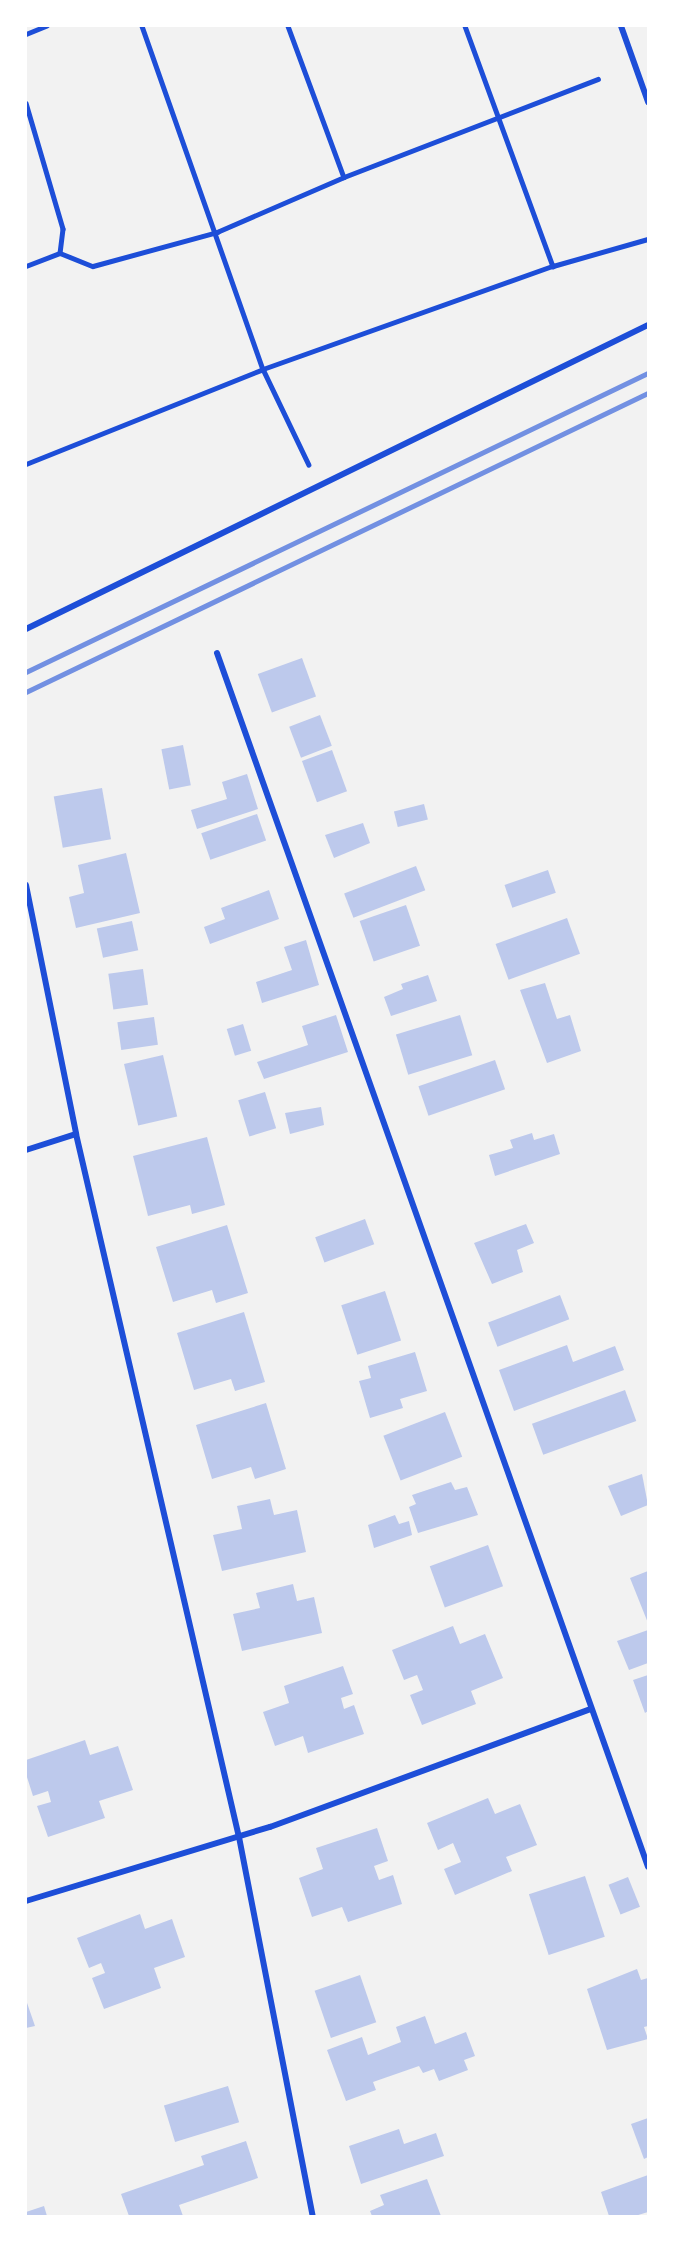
<!DOCTYPE html>
<style>
body{margin:0}
#map{position:relative;width:674px;height:2242px;overflow:hidden;background:#f2f2f2;font-family:"Work Sans",sans-serif}
div>[style]{position:absolute}
[style*='--x']{left:calc(var(--x)*1px);top:calc(var(--y)*1px);width:calc(var(--w)*1px);rotate:calc(var(--a)*1deg)}
.building>*{inset:0;background:#bdc9ec;transform-origin:0 0}
.service>*{height:4.5px;margin:-2.25px;padding:0 2.25px;transform-origin:2.25px;border-radius:2.25px;background:#1d4ed8}
.minor>*{height:6px;margin:-3px;padding:0 3px;transform-origin:3px;border-radius:3px;background:#1d4ed8}
.rail>*{height:4.5px;margin:-2.25px;padding:0 2.25px;transform-origin:2.25px;border-radius:2.25px;background:#7290e2}
span{translate:-50% -50%;white-space:nowrap;text-align:center;line-height:1.15;-webkit-text-stroke:5px #fff;paint-order:stroke}
.frame{position:absolute;inset:0;border:27px solid #fff;pointer-events:none}
</style>
<div id="map">
<div class="building">
<i style="left:302px;top:658px;width:41px;height:47px;rotate:70deg"></i>
<i style="left:320px;top:715px;width:33px;height:33px;rotate:69deg"></i>
<i style="left:183px;top:745px;width:41px;height:22px;rotate:79deg"></i>
<i style="left:332px;top:750px;width:44px;height:32px;rotate:70deg"></i>
<i style="clip-path:polygon(247px 774px,258px 809px,197px 829px,191px 810px,227px 799px,222px 782px)"></i>
<i style="left:102px;top:788px;width:52px;height:49px;rotate:80deg"></i>
<i style="left:424px;top:804px;width:16px;height:31px;rotate:76deg"></i>
<i style="left:257px;top:814px;width:28px;height:59px;rotate:71deg"></i>
<i style="clip-path:polygon(363px 823px,370px 843px,334px 858px,325px 835px)"></i>
<i style="clip-path:polygon(126px 853px,140px 913px,76px 928px,69px 897px,84px 893px,78px 865px)"></i>
<i style="left:416px;top:866px;width:26px;height:77px;rotate:69deg"></i>
<i style="left:548px;top:870px;width:24px;height:46px;rotate:71deg"></i>
<i style="clip-path:polygon(269px 890px,279px 919px,210px 944px,204px 927px,225px 919px,221px 908px)"></i>
<i style="left:406px;top:905px;width:43px;height:49px;rotate:71deg"></i>
<i style="left:567px;top:918px;width:38px;height:76px;rotate:70deg"></i>
<i style="left:132px;top:921px;width:30px;height:36px;rotate:78deg"></i>
<i style="clip-path:polygon(306px 940px,319px 985px,262px 1003px,256px 982px,292px 970px,284px 947px)"></i>
<i style="left:143px;top:969px;width:36px;height:35px;rotate:82deg"></i>
<i style="clip-path:polygon(428px 975px,437px 1001px,391px 1016px,384px 997px,403px 989px,401px 984px)"></i>
<i style="clip-path:polygon(545px 983px,557px 1019px,570px 1015px,581px 1051px,547px 1063px,520px 990px)"></i>
<i style="clip-path:polygon(336px 1015px,348px 1052px,264px 1079px,257px 1062px,308px 1045px,302px 1026px)"></i>
<i style="left:460px;top:1015px;width:42px;height:67px;rotate:73deg"></i>
<i style="left:154px;top:1017px;width:28px;height:37px;rotate:82deg"></i>
<i style="left:243px;top:1024px;width:28px;height:17px;rotate:73deg"></i>
<i style="left:163px;top:1055px;width:63px;height:40px;rotate:77deg"></i>
<i style="left:495px;top:1060px;width:31px;height:81px;rotate:71deg"></i>
<i style="left:265px;top:1092px;width:38px;height:28px;rotate:73deg"></i>
<i style="clip-path:polygon(321px 1107px,324px 1125px,290px 1134px,285px 1113px)"></i>
<i style="clip-path:polygon(532px 1133px,534px 1140px,554px 1134px,560px 1154px,495px 1176px,489px 1155px,513px 1148px,510px 1140px)"></i>
<i style="clip-path:polygon(207px 1137px,225px 1205px,192px 1214px,190px 1205px,148px 1216px,133px 1156px)"></i>
<i style="left:365px;top:1219px;width:27px;height:53px;rotate:70deg"></i>
<i style="clip-path:polygon(526px 1224px,534px 1243px,517px 1250px,523px 1272px,492px 1284px,474px 1243px)"></i>
<i style="clip-path:polygon(227px 1225px,248px 1293px,216px 1303px,212px 1290px,173px 1302px,156px 1247px)"></i>
<i style="left:385px;top:1291px;width:52px;height:46px;rotate:72deg"></i>
<i style="left:560px;top:1295px;width:26px;height:77px;rotate:69deg"></i>
<i style="clip-path:polygon(244px 1312px,265px 1382px,235px 1391px,231px 1379px,194px 1390px,177px 1333px)"></i>
<i style="clip-path:polygon(567px 1345px,573px 1362px,615px 1346px,624px 1370px,514px 1411px,499px 1370px)"></i>
<i style="clip-path:polygon(415px 1352px,427px 1391px,400px 1399px,403px 1408px,370px 1418px,359px 1381px,371px 1378px,368px 1366px)"></i>
<i style="left:625px;top:1390px;width:33px;height:99px;rotate:70deg"></i>
<i style="clip-path:polygon(266px 1403px,286px 1469px,255px 1479px,251px 1467px,212px 1479px,196px 1425px)"></i>
<i style="left:445px;top:1412px;width:48px;height:66px;rotate:69deg"></i>
<i style="clip-path:polygon(642px 1474px,648px 1505px,621px 1516px,608px 1486px)"></i>
<i style="clip-path:polygon(451px 1482px,455px 1490px,467px 1487px,478px 1515px,418px 1533px,409px 1507px,416px 1504px,412px 1495px)"></i>
<i style="clip-path:polygon(270px 1499px,274px 1515px,297px 1510px,306px 1552px,222px 1571px,213px 1535px,242px 1529px,237px 1506px)"></i>
<i style="clip-path:polygon(395px 1515px,399px 1524px,409px 1521px,412px 1535px,374px 1548px,368px 1525px)"></i>
<i style="left:488px;top:1545px;width:44px;height:62px;rotate:70deg"></i>
<i style="clip-path:polygon(648px 1571px,648px 1623px,630px 1578px)"></i>
<i style="clip-path:polygon(293px 1584px,297px 1601px,314px 1597px,322px 1633px,242px 1651px,233px 1614px,260px 1608px,256px 1593px)"></i>
<i style="clip-path:polygon(453px 1626px,460px 1644px,485px 1634px,503px 1678px,471px 1691px,476px 1704px,422px 1725px,410px 1695px,423px 1690px,417px 1675px,404px 1680px,392px 1650px)"></i>
<i style="clip-path:polygon(648px 1630px,648px 1663px,629px 1670px,617px 1641px)"></i>
<i style="clip-path:polygon(343px 1666px,353px 1694px,341px 1698px,344px 1709px,354px 1705px,364px 1734px,308px 1753px,303px 1736px,275px 1746px,263px 1712px,289px 1703px,284px 1686px)"></i>
<i style="clip-path:polygon(648px 1675px,648px 1711px,645px 1713px,633px 1680px)"></i>
<i style="clip-path:polygon(85px 1740px,90px 1755px,118px 1746px,133px 1790px,99px 1801px,105px 1818px,48px 1837px,37px 1806px,51px 1802px,48px 1791px,33px 1796px,26px 1774px,26px 1760px)"></i>
<i style="clip-path:polygon(488px 1798px,495px 1814px,520px 1804px,537px 1845px,506px 1857px,512px 1871px,455px 1895px,444px 1869px,461px 1862px,453px 1843px,438px 1850px,427px 1823px)"></i>
<i style="clip-path:polygon(377px 1828px,388px 1861px,374px 1866px,379px 1880px,393px 1875px,402px 1904px,348px 1922px,342px 1907px,312px 1917px,299px 1878px,323px 1869px,316px 1848px)"></i>
<i style="left:585px;top:1876px;width:64px;height:59px;rotate:72deg"></i>
<i style="left:628px;top:1877px;width:32px;height:21px;rotate:68deg"></i>
<i style="clip-path:polygon(140px 1914px,145px 1929px,172px 1919px,185px 1957px,154px 1968px,161px 1988px,104px 2009px,92px 1978px,105px 1973px,101px 1963px,89px 1968px,77px 1938px)"></i>
<i style="clip-path:polygon(637px 1969px,641px 1980px,648px 1978px,648px 2026px,644px 2027px,648px 2039px,607px 2050px,587px 1989px)"></i>
<i style="left:360px;top:1975px;width:50px;height:48px;rotate:71deg"></i>
<i style="clip-path:polygon(26px 2000px,35px 2026px,26px 2028px)"></i>
<i style="clip-path:polygon(425px 2016px,435px 2044px,466px 2032px,475px 2056px,464px 2060px,468px 2070px,439px 2081px,434px 2069px,423px 2073px,419px 2066px,373px 2082px,376px 2090px,346px 2101px,327px 2050px,362px 2037px,368px 2055px,401px 2042px,396px 2027px)"></i>
<i style="left:228px;top:2086px;width:38px;height:67px;rotate:73deg"></i>
<i style="clip-path:polygon(648px 2118px,648px 2157px,644px 2159px,631px 2124px)"></i>
<i style="clip-path:polygon(399px 2129px,404px 2144px,436px 2133px,444px 2156px,361px 2184px,349px 2146px)"></i>
<i style="clip-path:polygon(246px 2141px,258px 2178px,179px 2205px,183px 2216px,129px 2216px,121px 2194px,204px 2165px,201px 2156px)"></i>
<i style="clip-path:polygon(648px 2175px,648px 2212px,635px 2216px,609px 2216px,601px 2192px)"></i>
<i style="clip-path:polygon(427px 2179px,441px 2216px,372px 2216px,370px 2211px,384px 2205px,380px 2195px)"></i>
<i style="clip-path:polygon(44px 2206px,47px 2216px,26px 2216px,26px 2212px)"></i>
</div>
<div class="service">
<i style="--x:142;--y:26;--w:364;--a:70.6"></i>
<i style="--x:263;--y:369;--w:106;--a:64.4"></i>
<i style="--x:288;--y:26;--w:161;--a:69.7"></i>
<i style="--x:465;--y:26;--w:256;--a:69.9"></i>
<i style="--x:26;--y:34;--w:22;--a:-22"></i>
<i style="--x:26;--y:103;--w:131;--a:73.6"></i>
<i style="--x:63;--y:229;--w:24;--a:97"></i>
<i style="--x:26;--y:266;--w:36;--a:-21"></i>
<i style="--x:60;--y:253;--w:35;--a:22"></i>
<i style="--x:93;--y:266;--w:129;--a:-15.3"></i>
<i style="--x:217;--y:232;--w:138;--a:-23.4"></i>
<i style="--x:344;--y:177;--w:272;--a:-21.1"></i>
<i style="--x:26;--y:464;--w:255;--a:-21.8"></i>
<i style="--x:263;--y:369;--w:308;--a:-19.6"></i>
<i style="--x:553;--y:266;--w:99;--a:-15.9"></i>
</div>
<div class="minor">
<i style="--x:621;--y:26;--w:81;--a:70.4"></i>
<i style="--x:26;--y:629;--w:692;--a:-26.05"></i>
<i style="--x:217;--y:653;--w:1288;--a:70.45"></i>
<i style="--x:26;--y:885;--w:254;--a:78.6"></i>
<i style="--x:76;--y:1134;--w:722;--a:76.95"></i>
<i style="--x:239;--y:1837;--w:386;--a:79"></i>
<i style="--x:26;--y:1150;--w:52;--a:-17.7"></i>
<i style="--x:26;--y:1901;--w:255;--a:-16.9"></i>
<i style="--x:270;--y:1827;--w:342;--a:-20.2"></i>
</div>
<div class="rail">
<i style="--x:26;--y:672;--w:690;--a:-25.67"></i>
<i style="--x:26;--y:692;--w:690;--a:-25.67"></i>
</div>
<div class="frame"></div>
</div>
